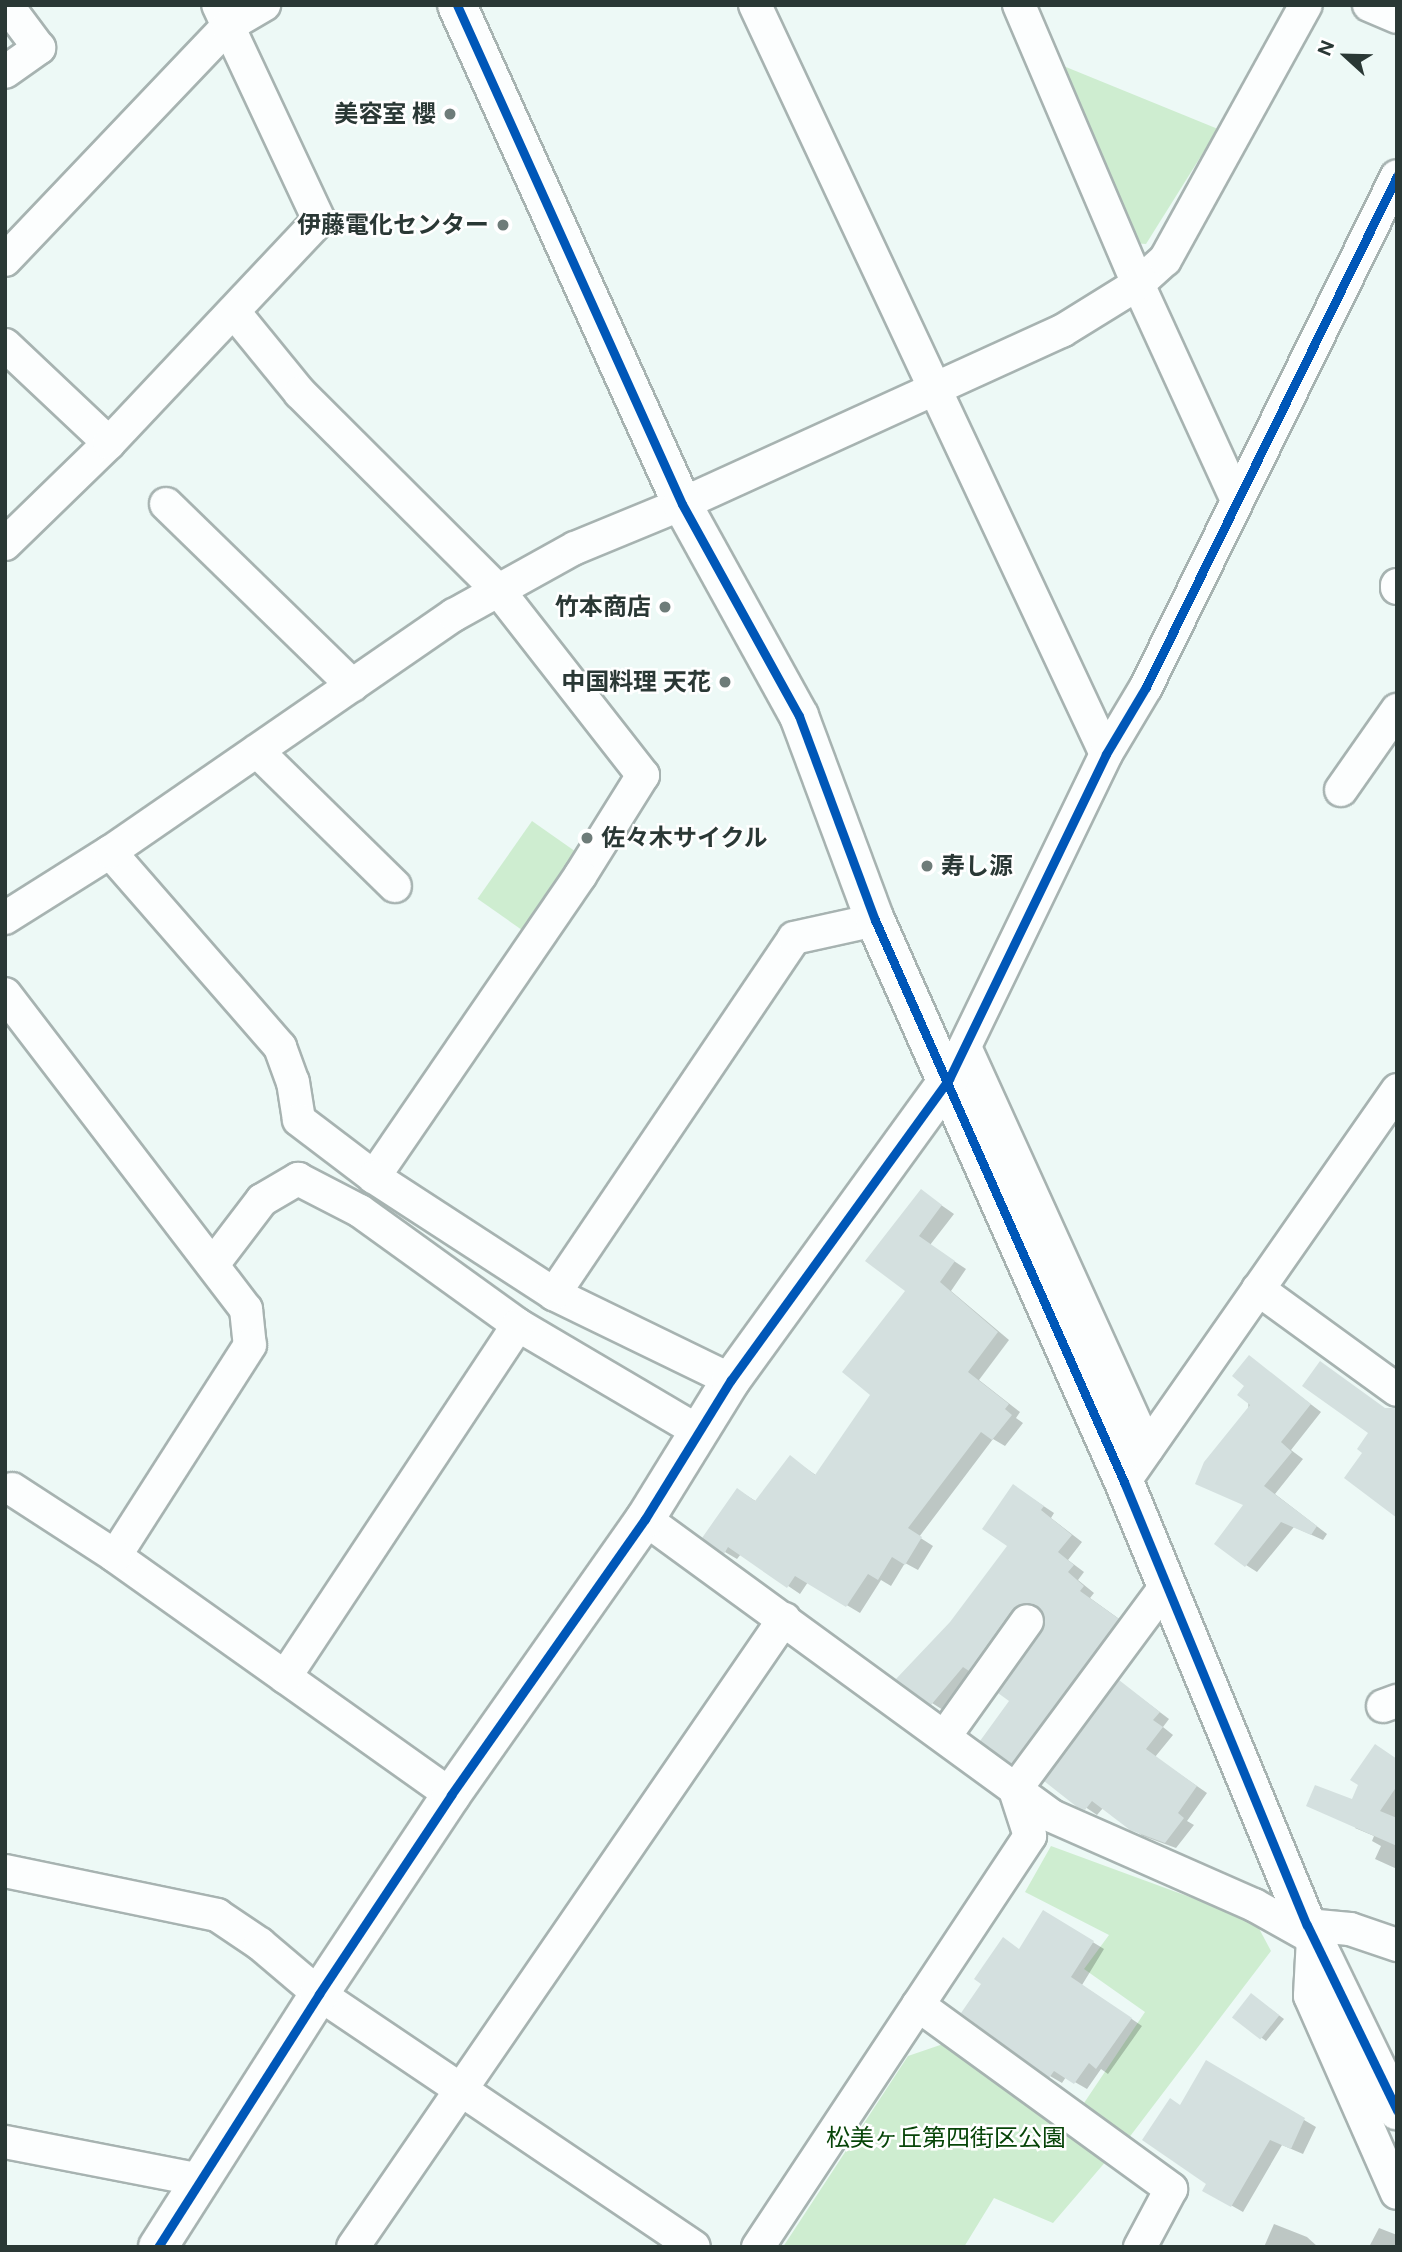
<!DOCTYPE html>
<meta charset="utf-8">
<style>
body{margin:0}
#map{position:relative;width:1402px;height:2252px;overflow:hidden;background:#edf9f6;font-family:Figtree,"Noto Sans JP",sans-serif}
div>[style]{position:absolute}
[style*='--x']{left:calc(var(--x)*1px);top:calc(var(--y)*1px);width:calc(var(--w)*1px);rotate:calc(var(--a)*1deg)}
.green>*{inset:0;background:#ceedd0;transform-origin:0 0}
.shadow>*{inset:0;background:#0003}
.building>*{inset:0;background:#d4e0df;transform-origin:0 0}
.roads{filter:drop-shadow(2px 0 #a7b3b1) drop-shadow(-2px 0 #a7b3b1) drop-shadow(0 2px #a7b3b1) drop-shadow(0 -2px #a7b3b1)}
.minor>*{height:32px;margin:-16px;padding:0 16px;transform-origin:16px;border-radius:16px;background:#fcfefe}
.tertiary>*{height:38px;margin:-19px;padding:0 19px;transform-origin:19px;border-radius:19px;background:#fcfefe}
.cycleway>*{height:9px;margin:-4.5px;padding:0 4.5px;transform-origin:4.5px;border-radius:4.5px;background:#0057b8}
.dots>*{width:19px;height:19px;translate:-50% -50%;box-sizing:border-box;border:4px solid #fff;border-radius:50%}
span{translate:-50% -50%;white-space:nowrap;text-align:center;line-height:1.15;-webkit-text-stroke:5px #fff;paint-order:stroke}
.poi-label{font-size:24px;color:#2a3835;font-weight:700}
.right{translate:-100% -50%;text-align:right}
.left{translate:0 -50%;text-align:left}
.park-label{font-size:24px;color:#074508}
.frame{position:absolute;inset:0;border:7px solid #2a3835;pointer-events:none}
.north{position:absolute;left:1311px;top:21px;width:70px;height:70px;-webkit-text-stroke:5px #fff;paint-order:stroke;rotate:292deg;font-size:19px;font-weight:700;line-height:28px;text-align:center;color:#2a3835}
.north::after{content:'';display:block;margin:auto;width:24px;height:32px;background:#2a3835;clip-path:polygon(50% 0,100% 100%,50% 72%,0 100%)}
</style>
<div id="map">
<div class="green">
<i style="clip-path:polygon(1061px 65px,1218px 129px,1146px 244px,1131px 243px)"></i>
<i style="left:532px;top:821px;width:63px;height:95px;rotate:35deg"></i>
<i style="clip-path:polygon(1051px 1846px,1255px 1921px,1271px 1951px,1128px 2139px,1082px 2106px,1145px 2012px,1084px 1969px,1109px 1935px,1025px 1892px)"></i>
<i style="clip-path:polygon(946px 2043px,1107px 2160px,1053px 2223px,994px 2198px,964px 2247px,783px 2247px,908px 2056px)"></i>
</div>
<div class="shadow">
<i style="clip-path:polygon(921px 1191px,954px 1214px,930px 1245px,966px 1269px,951px 1291px,1009px 1340px,979px 1380px,1020px 1412px,1016px 1418px,1023px 1423px,1005px 1446px,993px 1439px,919px 1537px,933px 1546px,918px 1570px,905px 1563px,891px 1586px,881px 1580px,860px 1613px,808px 1582px,800px 1594px,741px 1554px,737px 1559px,725px 1552px,738px 1490px,757px 1502px,790px 1457px,817px 1476px,873px 1394px,908px 1291px)"></i>
<i style="clip-path:polygon(1249px 1357px,1321px 1412px,1291px 1450px,1303px 1459px,1275px 1494px,1327px 1534px,1323px 1540px,1294px 1527px,1257px 1572px,1246px 1565px)"></i>
<i style="clip-path:polygon(1024px 1493px,1054px 1513px,1051px 1518px,1082px 1542px,1068px 1560px,1084px 1572px,1078px 1580px,1094px 1593px,1090px 1598px,1129px 1626px,1024px 1769px,1013px 1762px,1011px 1700px,1044px 1632px,1045px 1612px,1030px 1610px,943px 1710px,932px 1703px,952px 1623px,1009px 1545px)"></i>
<i style="clip-path:polygon(1120px 1682px,1169px 1719px,1163px 1727px,1173px 1735px,1155px 1757px,1207px 1793px,1187px 1821px,1194px 1825px,1176px 1848px,1143px 1836px,1103px 1808px,1097px 1815px,1047px 1781px)"></i>
<i style="clip-path:polygon(1397px 1760px,1397px 1869px,1375px 1859px,1381px 1846px,1372px 1841px,1374px 1836px,1355px 1828px)"></i>
<i style="clip-path:polygon(1044px 1912px,1104px 1949px,1082px 1985px,1142px 2026px,1108px 2074px,1101px 2069px,1087px 2089px,1066px 2077px,1062px 2083px,1050px 2076px,963px 2013px,1020px 1950px)"></i>
<i style="clip-path:polygon(1256px 1998px,1284px 2019px,1266px 2041px,1234px 2017px)"></i>
<i style="clip-path:polygon(1207px 2063px,1316px 2127px,1303px 2154px,1282px 2145px,1243px 2212px,1204px 2190px,1208px 2183px,1181px 2107px)"></i>
<i style="clip-path:polygon(1274px 2224px,1307px 2237px,1318px 2247px,1264px 2247px)"></i>
<i style="clip-path:polygon(1379px 2228px,1397px 2235px,1397px 2247px,1369px 2247px)"></i>
</div>
<div class="building">
<i style="clip-path:polygon(921px 1189px,942px 1205px,919px 1236px,955px 1261px,940px 1282px,998px 1332px,968px 1372px,1009px 1404px,1005px 1409px,1012px 1415px,992px 1440px,981px 1432px,908px 1528px,922px 1537px,905px 1565px,892px 1557px,878px 1580px,868px 1574px,846px 1607px,795px 1576px,787px 1588px,728px 1547px,724px 1554px,702px 1538px,737px 1488px,755px 1501px,790px 1455px,815px 1475px,870px 1395px,842px 1372px,905px 1291px,865px 1261px)"></i>
<i style="clip-path:polygon(1249px 1355px,1311px 1404px,1281px 1442px,1292px 1452px,1264px 1486px,1317px 1526px,1311px 1535px,1281px 1522px,1245px 1567px,1214px 1544px,1243px 1505px,1195px 1484px,1204px 1462px,1250px 1405px,1237px 1395px,1244px 1386px,1232px 1376px)"></i>
<i style="clip-path:polygon(1320px 1361px,1385px 1408px,1397px 1408px,1397px 1518px,1344px 1478px,1362px 1453px,1357px 1449px,1368px 1433px,1302px 1386px)"></i>
<i style="clip-path:polygon(1013px 1484px,1044px 1506px,1041px 1510px,1072px 1535px,1058px 1552px,1074px 1565px,1068px 1572px,1084px 1586px,1080px 1591px,1119px 1619px,1012px 1764px,980px 1741px,1009px 1701px,998px 1693px,1042px 1631px,1045px 1622px,1038px 1606px,1028px 1603px,1012px 1610px,969px 1671px,963px 1667px,931px 1705px,896px 1679px,950px 1622px,1007px 1546px,982px 1529px)"></i>
<i style="clip-path:polygon(1119px 1680px,1160px 1712px,1153px 1720px,1163px 1727px,1146px 1749px,1197px 1786px,1178px 1813px,1184px 1818px,1165px 1843px,1130px 1830px,1092px 1801px,1085px 1810px,1077px 1807px,1044px 1781px)"></i>
<i style="clip-path:polygon(1375px 1744px,1397px 1759px,1397px 1786px,1380px 1811px,1397px 1818px,1397px 1846px,1306px 1806px,1315px 1785px,1352px 1799px,1358px 1785px,1350px 1780px)"></i>
<i style="clip-path:polygon(1043px 1910px,1094px 1941px,1071px 1977px,1132px 2018px,1096px 2069px,1089px 2063px,1074px 2084px,1054px 2071px,1049px 2078px,961px 2013px,981px 1984px,974px 1979px,1003px 1937px,1019px 1949px)"></i>
<i style="left:1251px;top:1993px;width:36px;height:31px;rotate:38deg"></i>
<i style="clip-path:polygon(1206px 2060px,1305px 2118px,1291px 2149px,1270px 2140px,1231px 2207px,1202px 2191px,1206px 2184px,1142px 2140px,1170px 2098px,1180px 2105px)"></i>
</div>
<div class="roads">
<div class="minor">
<i style="--x:755;--y:5;--w:827;--a:64.89"></i>
<i style="--x:1019;--y:5;--w:303;--a:66.9"></i>
<i style="--x:1138;--y:284;--w:238;--a:65.4"></i>
<i style="--x:1369;--y:5;--w:30;--a:23"></i>
<i style="--x:5;--y:72;--w:42;--a:-35.2"></i>
<i style="--x:39;--y:48;--w:54;--a:-126.7"></i>
<i style="--x:5;--y:260;--w:323;--a:-46.4"></i>
<i style="--x:228;--y:26;--w:23;--a:-115"></i>
<i style="--x:234;--y:312;--w:104;--a:50.8"></i>
<i style="--x:300;--y:393;--w:281;--a:44.9"></i>
<i style="--x:499;--y:591;--w:234;--a:52"></i>
<i style="--x:643;--y:775;--w:119;--a:122"></i>
<i style="--x:580;--y:876;--w:365;--a:124.4"></i>
<i style="--x:5;--y:345;--w:143;--a:43.3"></i>
<i style="--x:166;--y:504;--w:260;--a:44.2"></i>
<i style="--x:5;--y:544;--w:145;--a:-44.2"></i>
<i style="--x:109;--y:443;--w:306;--a:-46.7"></i>
<i style="--x:319;--y:220;--w:214;--a:-115.1"></i>
<i style="--x:228;--y:26;--w:42;--a:-30.3"></i>
<i style="--x:1397;--y:585;--w:3;--a:90"></i>
<i style="--x:257;--y:751;--w:193;--a:44.4"></i>
<i style="--x:1341;--y:790;--w:98;--a:-55"></i>
<i style="--x:110;--y:852;--w:259;--a:48.9"></i>
<i style="--x:280;--y:1047;--w:37;--a:70"></i>
<i style="--x:293;--y:1082;--w:38;--a:81"></i>
<i style="--x:299;--y:1120;--w:94;--a:37.2"></i>
<i style="--x:374;--y:1177;--w:215;--a:33"></i>
<i style="--x:554;--y:1294;--w:197;--a:25.9"></i>
<i style="--x:5;--y:918;--w:124;--a:-32.2"></i>
<i style="--x:110;--y:852;--w:418;--a:-34.6"></i>
<i style="--x:454;--y:615;--w:138;--a:-29"></i>
<i style="--x:575;--y:548;--w:116;--a:-22.4"></i>
<i style="--x:682;--y:504;--w:418;--a:-24.5"></i>
<i style="--x:1062;--y:331;--w:89;--a:-31.7"></i>
<i style="--x:1138;--y:284;--w:36;--a:-42"></i>
<i style="--x:1165;--y:260;--w:291;--a:-61.1"></i>
<i style="--x:5;--y:994;--w:397;--a:52.6"></i>
<i style="--x:246;--y:1309;--w:36;--a:84"></i>
<i style="--x:250;--y:1345;--w:250;--a:122.6"></i>
<i style="--x:115;--y:1556;--w:412;--a:35.4"></i>
<i style="--x:965;--y:1047;--w:441;--a:65.6"></i>
<i style="--x:949;--y:1079;--w:361;--a:-64.2"></i>
<i style="--x:1106;--y:754;--w:78;--a:-59.2"></i>
<i style="--x:1146;--y:687;--w:569;--a:-63.84"></i>
<i style="--x:214;--y:1263;--w:79;--a:-52.7"></i>
<i style="--x:262;--y:1200;--w:42;--a:-30.3"></i>
<i style="--x:298;--y:1179;--w:70;--a:27.3"></i>
<i style="--x:360;--y:1211;--w:195;--a:35.8"></i>
<i style="--x:518;--y:1325;--w:209;--a:30.5"></i>
<i style="--x:1258;--y:1289;--w:172;--a:36"></i>
<i style="--x:554;--y:1294;--w:429;--a:-56"></i>
<i style="--x:794;--y:938;--w:83;--a:-12.5"></i>
<i style="--x:1124;--y:1482;--w:478;--a:-55.1"></i>
<i style="--x:12;--y:1489;--w:123;--a:33"></i>
<i style="--x:645;--y:1519;--w:504;--a:36.12"></i>
<i style="--x:1052;--y:1816;--w:221;--a:23.8"></i>
<i style="--x:1254;--y:1905;--w:68;--a:29.2"></i>
<i style="--x:1313;--y:1938;--w:58;--a:93"></i>
<i style="--x:1310;--y:1996;--w:215;--a:66.2"></i>
<i style="--x:285;--y:1677;--w:422;--a:-56.5"></i>
<i style="--x:1383;--y:1706;--w:15;--a:-20"></i>
<i style="--x:945;--y:1736;--w:141;--a:-54.5"></i>
<i style="--x:5;--y:1871;--w:217;--a:11.7"></i>
<i style="--x:217;--y:1915;--w:52;--a:34"></i>
<i style="--x:260;--y:1944;--w:77;--a:40.3"></i>
<i style="--x:319;--y:1994;--w:452;--a:34"></i>
<i style="--x:1307;--y:1925;--w:43;--a:5.3"></i>
<i style="--x:1350;--y:1929;--w:50;--a:18.8"></i>
<i style="--x:918;--y:2005;--w:313;--a:36"></i>
<i style="--x:1171;--y:2189;--w:66;--a:118.1"></i>
<i style="--x:5;--y:2142;--w:199;--a:11"></i>
<i style="--x:353;--y:2247;--w:762;--a:-55.54"></i>
<i style="--x:758;--y:2247;--w:493;--a:-56.5"></i>
<i style="--x:1030;--y:1836;--w:48;--a:-108.1"></i>
<i style="--x:1015;--y:1790;--w:252;--a:-53.5"></i>
</div>
<div class="tertiary">
<i style="--x:457;--y:5;--w:547;--a:65.73"></i>
<i style="--x:682;--y:504;--w:242;--a:61.1"></i>
<i style="--x:799;--y:716;--w:218;--a:69.6"></i>
<i style="--x:875;--y:920;--w:615;--a:66.1"></i>
<i style="--x:1124;--y:1482;--w:479;--a:67.6"></i>
<i style="--x:1307;--y:1925;--w:206;--a:64.1"></i>
<i style="--x:158;--y:2247;--w:300;--a:-57.5"></i>
<i style="--x:319;--y:1994;--w:239;--a:-56.4"></i>
<i style="--x:451;--y:1795;--w:337;--a:-54.9"></i>
<i style="--x:645;--y:1519;--w:163;--a:-58.3"></i>
<i style="--x:731;--y:1380;--w:372;--a:-54.1"></i>
</div>
</div>
<div class="cycleway">
<i style="--x:457;--y:5;--w:547;--a:65.73"></i>
<i style="--x:682;--y:504;--w:242;--a:61.1"></i>
<i style="--x:799;--y:716;--w:218;--a:69.6"></i>
<i style="--x:875;--y:920;--w:615;--a:66.1"></i>
<i style="--x:1124;--y:1482;--w:479;--a:67.6"></i>
<i style="--x:1307;--y:1925;--w:206;--a:64.1"></i>
<i style="--x:158;--y:2247;--w:300;--a:-57.5"></i>
<i style="--x:319;--y:1994;--w:239;--a:-56.4"></i>
<i style="--x:451;--y:1795;--w:337;--a:-54.9"></i>
<i style="--x:645;--y:1519;--w:163;--a:-58.3"></i>
<i style="--x:731;--y:1380;--w:372;--a:-54.1"></i>
<i style="--x:949;--y:1079;--w:361;--a:-64.2"></i>
<i style="--x:1106;--y:754;--w:78;--a:-59.2"></i>
<i style="--x:1146;--y:687;--w:569;--a:-63.84"></i>
</div>
<div class="dots">
<i style="left:450px;top:114px;background:#6e7c79"></i>
<i style="left:503px;top:225px;background:#6e7c79"></i>
<i style="left:665px;top:607px;background:#6e7c79"></i>
<i style="left:725px;top:682px;background:#6e7c79"></i>
<i style="left:587px;top:838px;background:#6e7c79"></i>
<i style="left:927px;top:866px;background:#6e7c79"></i>
</div>
<div class="poi-label">
<span class="right" style="left:436px;top:114px">美容室 櫻</span>
<span class="right" style="left:489px;top:225px">伊藤電化センター</span>
<span class="right" style="left:651px;top:607px">竹本商店</span>
<span class="right" style="left:711px;top:682px">中国料理 天花</span>
<span class="left" style="left:601px;top:838px">佐々木サイクル</span>
<span class="left" style="left:941px;top:866px">寿し源</span>
</div>
<div class="park-label">
<span style="left:946px;top:2138px">松美ヶ丘第四街区公園</span>
</div>
<div class="frame"></div>
<div class="north">N</div>
</div>
